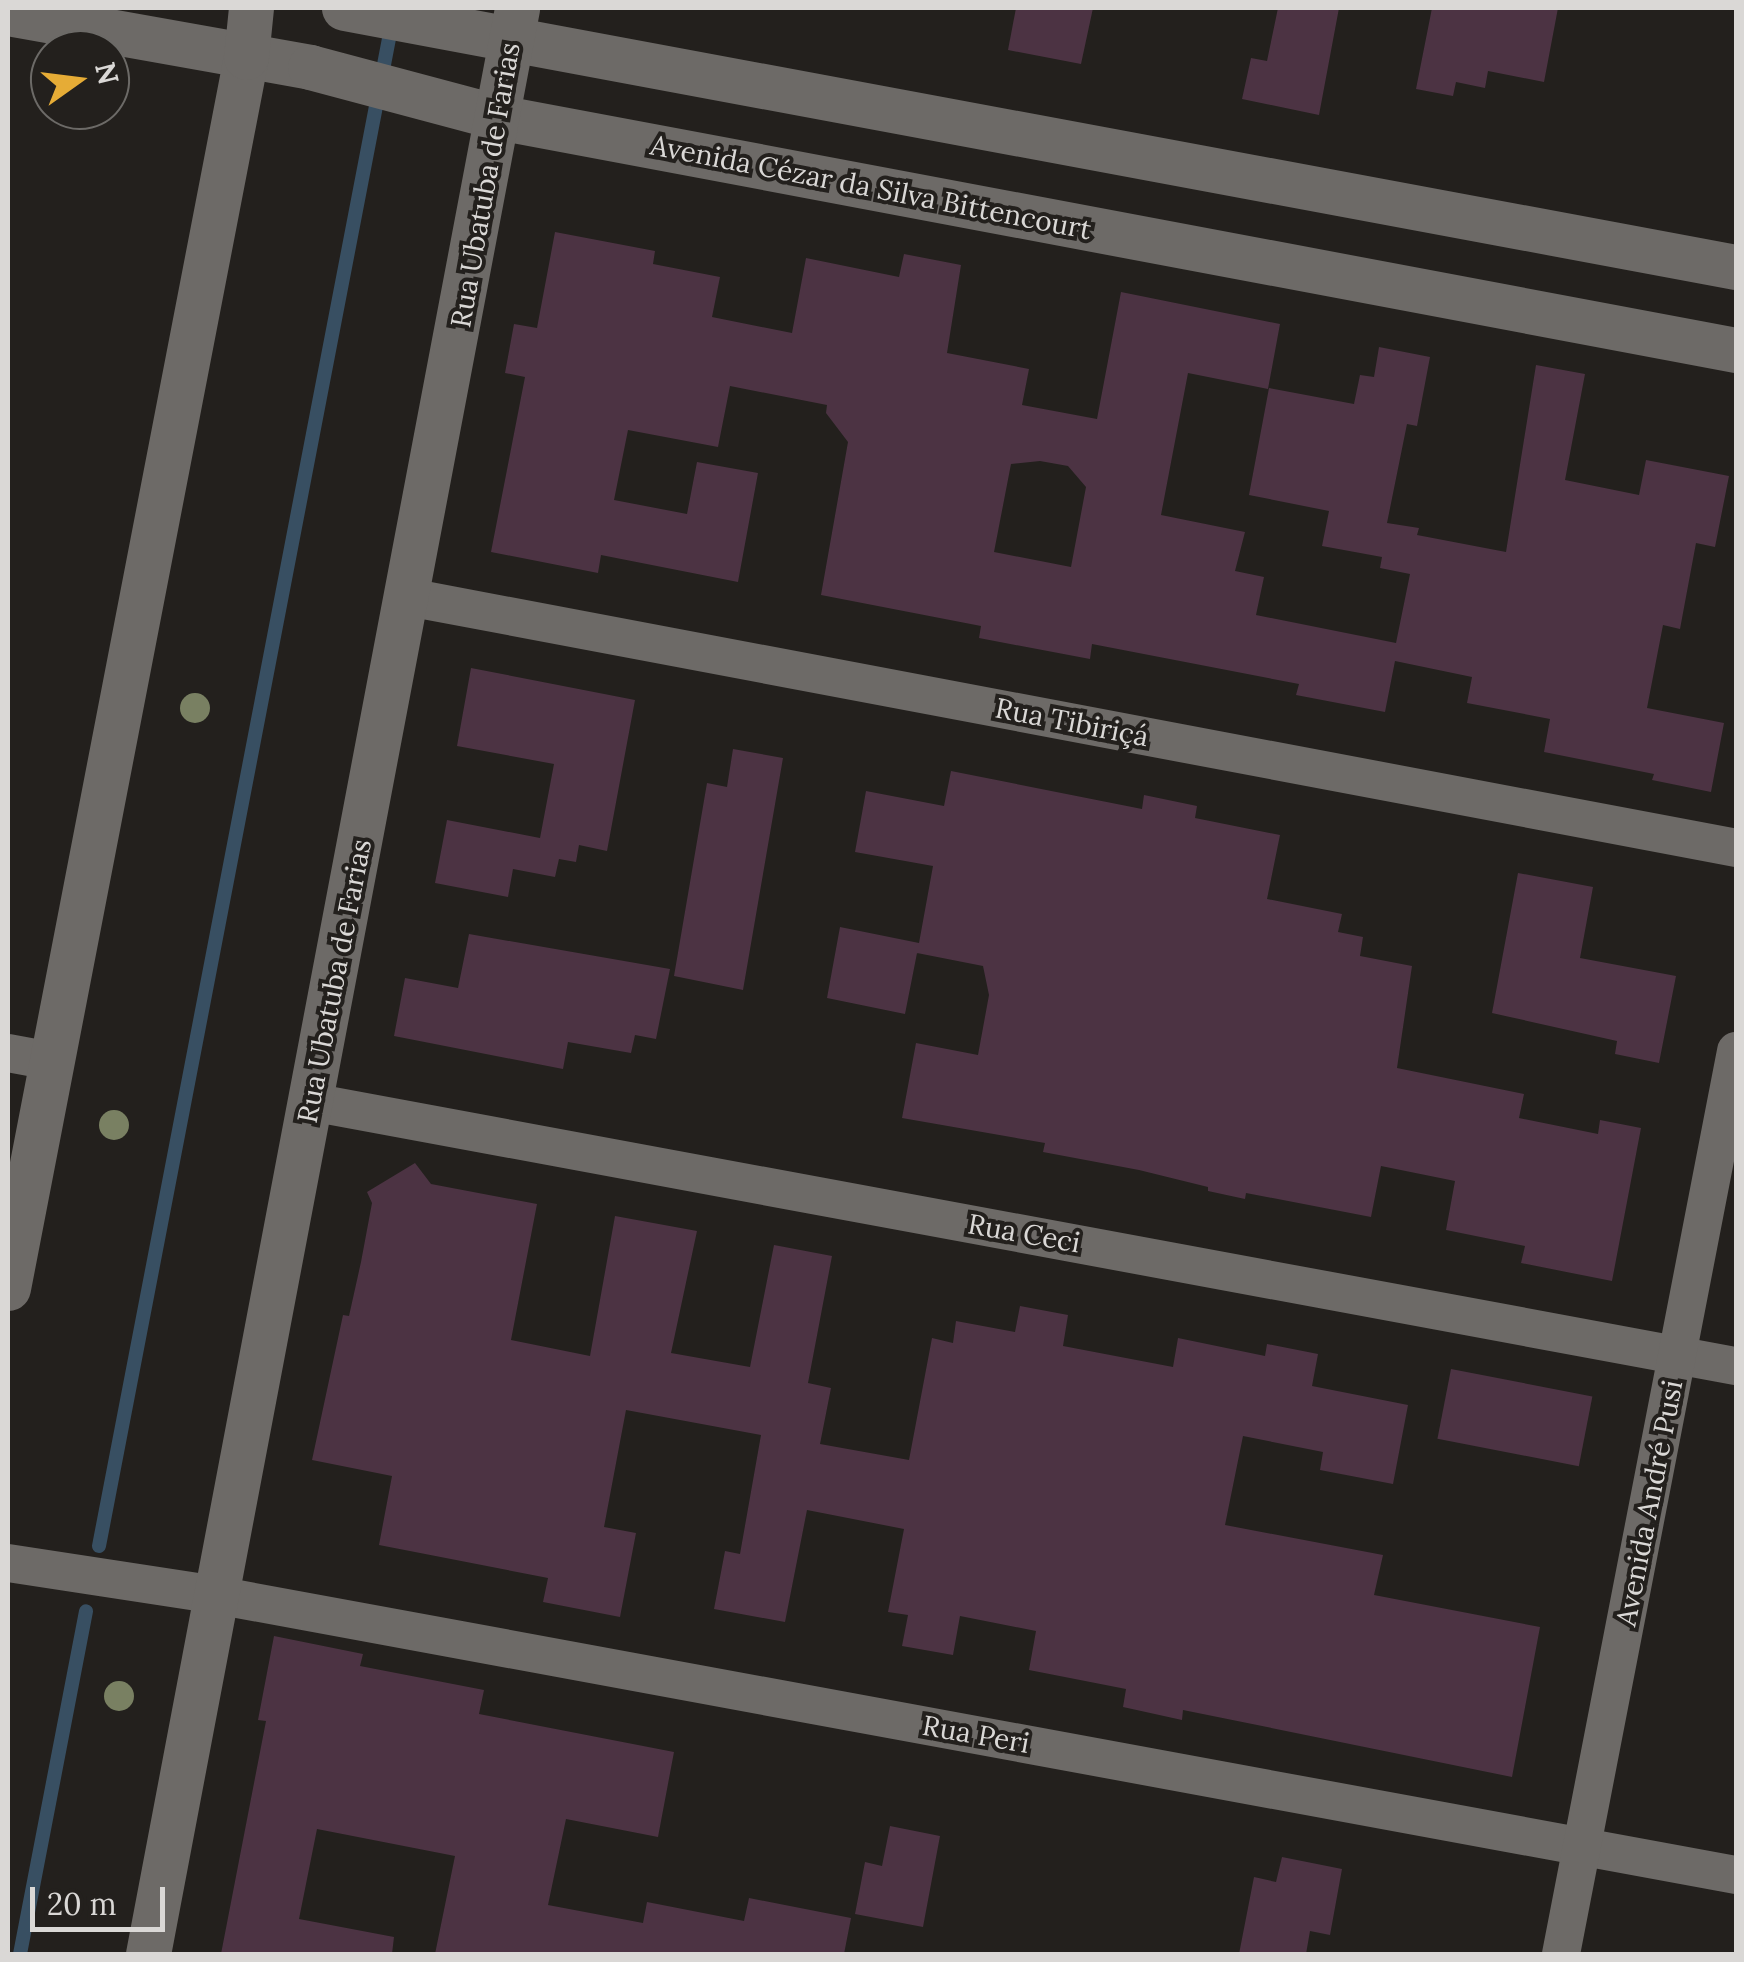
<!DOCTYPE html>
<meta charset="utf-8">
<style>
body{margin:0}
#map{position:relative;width:1744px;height:1962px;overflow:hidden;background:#23201d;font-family:Lora,serif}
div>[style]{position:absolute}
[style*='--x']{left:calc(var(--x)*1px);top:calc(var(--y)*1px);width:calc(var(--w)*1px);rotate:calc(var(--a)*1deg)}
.stream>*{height:14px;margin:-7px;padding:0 7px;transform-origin:7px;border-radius:7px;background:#384f62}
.building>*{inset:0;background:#4c3343;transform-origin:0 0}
.minor>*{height:38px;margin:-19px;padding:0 19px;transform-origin:19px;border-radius:19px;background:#6d6a67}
.tertiary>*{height:45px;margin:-22.5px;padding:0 22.5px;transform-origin:22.5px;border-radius:22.5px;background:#6d6a67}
.trees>*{width:30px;height:30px;margin:-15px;border-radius:50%;background:#798062}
span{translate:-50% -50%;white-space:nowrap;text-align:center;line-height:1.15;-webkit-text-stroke:8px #23201d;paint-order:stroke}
.street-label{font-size:28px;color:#dad8d6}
.frame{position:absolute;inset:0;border:10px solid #dad8d6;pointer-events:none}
.north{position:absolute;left:30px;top:30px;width:100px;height:100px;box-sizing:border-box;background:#23201d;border:2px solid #6c6a67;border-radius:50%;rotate:76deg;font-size:28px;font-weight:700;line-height:40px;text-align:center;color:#dad8d6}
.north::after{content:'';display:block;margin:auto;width:35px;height:45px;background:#e6ac36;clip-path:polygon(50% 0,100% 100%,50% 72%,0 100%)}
.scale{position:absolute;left:30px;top:1887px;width:135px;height:45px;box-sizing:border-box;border:5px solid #dad8d6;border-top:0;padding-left:12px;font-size:30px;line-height:35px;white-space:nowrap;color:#dad8d6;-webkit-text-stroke:8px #23201d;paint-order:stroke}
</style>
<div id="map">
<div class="stream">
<i style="--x:99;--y:1546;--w:1551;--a:-79.11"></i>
<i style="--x:20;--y:1954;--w:349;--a:-79.1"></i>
</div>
<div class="building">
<i style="clip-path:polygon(1016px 8px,1093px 8px,1081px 64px,1008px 50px)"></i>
<i style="clip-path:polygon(1278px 8px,1339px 8px,1319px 115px,1242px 99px,1251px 58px,1267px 61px)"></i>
<i style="clip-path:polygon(1432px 8px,1558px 8px,1544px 82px,1488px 71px,1485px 88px,1456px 82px,1453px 96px,1416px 89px)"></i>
<i style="clip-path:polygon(evenodd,555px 232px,655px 251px,653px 264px,720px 277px,712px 317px,792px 333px,806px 258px,899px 277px,904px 254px,961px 265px,947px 353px,1029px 369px,1022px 405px,1097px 419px,1121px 292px,1280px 324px,1268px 389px,1188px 373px,1161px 515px,1245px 532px,1235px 571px,1264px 577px,1256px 615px,1396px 643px,1410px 574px,1380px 568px,1382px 557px,1322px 546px,1329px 511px,1249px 495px,1269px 388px,1354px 404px,1360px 375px,1374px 377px,1379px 347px,1430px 357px,1417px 426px,1407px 424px,1387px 523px,1419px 528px,1417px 535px,1506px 552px,1536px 365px,1585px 374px,1565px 480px,1639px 495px,1646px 460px,1729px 476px,1715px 547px,1696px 543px,1680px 629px,1663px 625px,1647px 708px,1724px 723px,1711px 792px,1652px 780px,1654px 774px,1544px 752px,1550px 719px,1467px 703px,1472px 677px,1395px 661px,1385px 712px,1296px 695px,1299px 684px,1092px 644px,1090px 659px,979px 638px,981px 626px,821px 595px,848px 442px,826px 413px,827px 405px,730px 386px,718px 447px,628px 430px,614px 500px,687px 514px,697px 462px,758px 473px,738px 582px,601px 555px,598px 573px,491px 552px,525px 377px,505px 373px,514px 324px,537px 328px,555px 232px,1040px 461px,1068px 466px,1086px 487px,1071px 567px,994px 552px,1011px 464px,1040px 461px)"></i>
<i style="clip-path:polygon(471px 668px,635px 700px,607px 851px,579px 845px,576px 862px,559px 859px,555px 877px,513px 869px,508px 897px,435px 883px,447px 820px,540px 838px,554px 764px,457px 746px)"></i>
<i style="clip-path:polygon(733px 749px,783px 758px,743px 990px,674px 976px,707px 783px,727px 787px)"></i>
<i style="clip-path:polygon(951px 771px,1142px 809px,1144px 795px,1197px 806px,1195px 818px,1280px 835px,1267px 899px,1342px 914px,1338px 932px,1363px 937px,1360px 956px,1412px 966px,1397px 1068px,1524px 1094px,1519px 1118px,1598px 1134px,1600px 1120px,1641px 1128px,1612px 1281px,1521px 1263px,1525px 1246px,1446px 1230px,1455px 1181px,1381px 1166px,1371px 1217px,1246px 1193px,1245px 1199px,1208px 1191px,1208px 1187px,1139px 1170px,1043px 1152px,1045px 1143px,902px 1118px,916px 1043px,978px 1055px,989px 995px,983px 966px,917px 953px,918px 948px,905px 1014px,827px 998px,840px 927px,919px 943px,933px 866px,855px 852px,866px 791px,944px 806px)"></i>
<i style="clip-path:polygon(1518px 873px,1593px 887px,1580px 958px,1676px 976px,1659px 1063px,1615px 1054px,1617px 1041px,1492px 1013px)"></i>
<i style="clip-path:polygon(469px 934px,670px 969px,656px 1039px,635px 1035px,631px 1053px,568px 1042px,563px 1069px,394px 1036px,405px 978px,458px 988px)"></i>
<i style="clip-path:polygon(415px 1163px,431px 1184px,537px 1204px,511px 1340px,590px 1356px,615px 1216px,697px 1231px,671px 1353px,750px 1367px,774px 1245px,832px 1256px,808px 1383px,831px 1388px,820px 1444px,909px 1460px,932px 1338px,953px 1343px,956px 1321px,1015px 1332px,1020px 1306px,1068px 1315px,1063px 1346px,1173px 1367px,1178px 1338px,1265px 1356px,1267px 1344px,1318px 1354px,1312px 1386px,1408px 1405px,1393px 1484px,1320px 1470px,1323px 1452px,1243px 1436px,1225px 1525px,1383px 1555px,1374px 1595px,1540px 1627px,1512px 1777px,1183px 1710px,1182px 1720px,1123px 1707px,1126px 1689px,1029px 1670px,1036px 1631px,960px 1616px,953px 1655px,902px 1646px,908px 1615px,888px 1612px,904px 1529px,807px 1510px,785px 1622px,714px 1609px,725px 1551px,740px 1554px,761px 1435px,626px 1410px,604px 1527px,636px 1533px,620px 1617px,543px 1602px,548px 1578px,379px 1545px,392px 1476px,312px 1460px,343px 1315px,349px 1316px,361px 1262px,372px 1203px,367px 1192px)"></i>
<i style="left:1451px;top:1369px;width:144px;height:71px;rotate:11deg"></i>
<i style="clip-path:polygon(274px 1636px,363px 1654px,360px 1666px,484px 1690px,479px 1714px,674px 1752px,658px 1837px,566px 1819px,548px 1905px,643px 1923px,647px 1902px,744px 1921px,749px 1898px,851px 1918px,844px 1954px,435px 1954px,455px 1856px,317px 1829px,299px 1919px,394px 1937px,392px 1954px,221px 1954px,266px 1721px,258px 1720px)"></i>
<i style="clip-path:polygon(890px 1826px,940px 1836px,923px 1927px,855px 1914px,865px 1862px,882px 1866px)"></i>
<i style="clip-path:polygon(1282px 1857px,1342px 1869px,1330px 1935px,1310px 1931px,1306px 1954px,1239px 1954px,1254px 1877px,1276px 1882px)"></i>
</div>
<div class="minor">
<i style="--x:408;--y:597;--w:1352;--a:10.7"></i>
<i style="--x:8;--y:1053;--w:44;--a:10.5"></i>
<i style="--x:311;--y:1102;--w:1449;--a:10.5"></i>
<i style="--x:8;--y:1563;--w:210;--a:8.7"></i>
<i style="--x:216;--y:1595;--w:1546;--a:10.44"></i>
<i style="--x:1561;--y:1954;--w:920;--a:-79.03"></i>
</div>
<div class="tertiary">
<i style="--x:344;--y:8;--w:1416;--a:10.54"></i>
<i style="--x:8;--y:13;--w:307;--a:10.1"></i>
<i style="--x:310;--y:67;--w:195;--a:14.9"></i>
<i style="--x:498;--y:117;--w:1260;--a:10.66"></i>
<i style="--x:8;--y:1288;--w:1254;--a:-79.06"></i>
<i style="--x:246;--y:57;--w:49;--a:-84.2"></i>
<i style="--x:148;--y:1954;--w:1981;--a:-79.26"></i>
</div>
<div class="trees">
<i style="left:195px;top:708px"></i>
<i style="left:114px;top:1125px"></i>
<i style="left:119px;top:1696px"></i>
</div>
<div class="street-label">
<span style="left:485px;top:185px;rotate:-80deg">Rua Ubatuba de Farias</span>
<span style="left:871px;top:187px;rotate:11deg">Avenida Cézar da Silva Bittencourt</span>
<span style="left:1072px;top:722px;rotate:11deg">Rua Tibiriçá</span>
<span style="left:334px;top:981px;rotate:-79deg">Rua Ubatuba de Farias</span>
<span style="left:1024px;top:1233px;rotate:10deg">Rua Ceci</span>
<span style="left:1649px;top:1503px;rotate:-79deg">Avenida André Pusi</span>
<span style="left:976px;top:1734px;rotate:10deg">Rua Peri</span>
</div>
<div class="frame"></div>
<div class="north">N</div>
<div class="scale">20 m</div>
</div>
